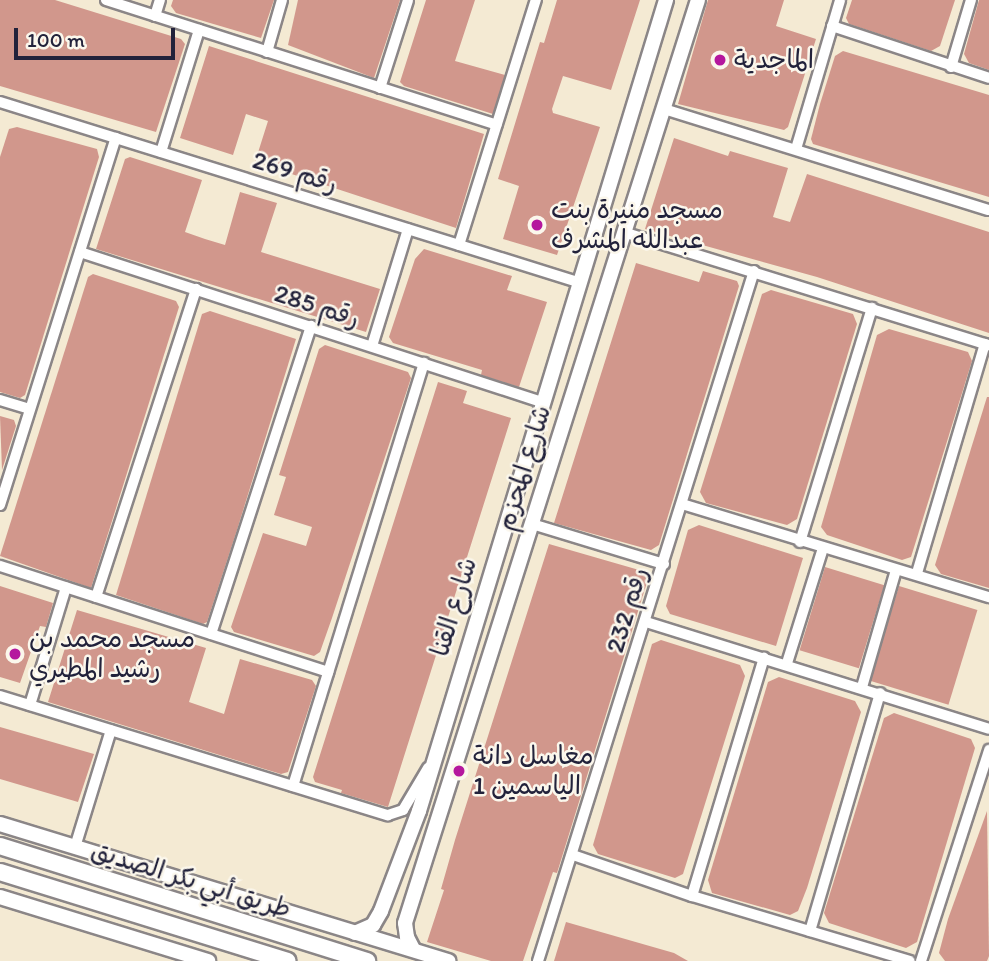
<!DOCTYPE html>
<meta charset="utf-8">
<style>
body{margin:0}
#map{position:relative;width:989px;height:961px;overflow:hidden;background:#f4ead3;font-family:Itim,"Playpen Sans Arabic",sans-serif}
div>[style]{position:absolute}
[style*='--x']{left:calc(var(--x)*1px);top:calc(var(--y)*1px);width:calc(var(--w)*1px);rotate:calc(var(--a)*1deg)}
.building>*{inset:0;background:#d1978c;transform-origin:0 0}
.roads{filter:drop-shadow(2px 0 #8b8687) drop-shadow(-2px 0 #8b8687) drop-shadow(0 2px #8b8687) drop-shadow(0 -2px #8b8687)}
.street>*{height:10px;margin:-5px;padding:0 5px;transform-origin:5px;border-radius:5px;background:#fff}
.secondary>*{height:14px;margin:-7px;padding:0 7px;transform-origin:7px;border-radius:7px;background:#fff}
.primary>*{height:16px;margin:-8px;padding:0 8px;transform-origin:8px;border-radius:8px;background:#fff}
.dots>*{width:19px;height:19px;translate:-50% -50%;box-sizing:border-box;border:4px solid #fbf7ec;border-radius:50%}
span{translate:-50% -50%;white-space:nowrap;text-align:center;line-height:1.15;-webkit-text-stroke:5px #fbf7ec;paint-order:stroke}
.poi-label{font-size:26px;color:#22223b}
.left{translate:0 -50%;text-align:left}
.street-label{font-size:26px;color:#22223b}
.scale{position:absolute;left:14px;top:28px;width:161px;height:32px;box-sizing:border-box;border:4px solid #22223b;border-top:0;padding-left:9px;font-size:21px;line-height:24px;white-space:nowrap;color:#22223b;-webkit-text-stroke:5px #fbf7ec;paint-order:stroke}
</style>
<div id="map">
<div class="building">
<i style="clip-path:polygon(0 0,55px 0,181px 39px,185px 44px,156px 132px,0 86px)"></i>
<i style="clip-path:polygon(173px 0,274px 0,261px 38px,176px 13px,171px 6px)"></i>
<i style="clip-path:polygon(298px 0,400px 0,374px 78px,288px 45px)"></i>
<i style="clip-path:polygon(426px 0,475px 0,455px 61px,505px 75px,493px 114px,404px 86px,400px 82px)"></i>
<i style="clip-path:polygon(557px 0,640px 0,611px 90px,563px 76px,552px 109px,553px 113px,600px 127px,557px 255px,503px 239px,519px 186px,498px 179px,540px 42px,544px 43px)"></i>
<i style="clip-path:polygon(708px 0,784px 0,776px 26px,816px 39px,788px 127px,784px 130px,678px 104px)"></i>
<i style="clip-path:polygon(852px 0,955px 0,940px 46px,931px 51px,849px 24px,846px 18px)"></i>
<i style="clip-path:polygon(979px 0,989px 0,989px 70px,969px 63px,964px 54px)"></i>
<i style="clip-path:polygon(209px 46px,484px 134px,456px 228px,255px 162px,268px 121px,246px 114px,233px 155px,180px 138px)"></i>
<i style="clip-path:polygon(843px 51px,989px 95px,989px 197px,813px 144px,811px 139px,820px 104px,835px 56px)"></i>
<i style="clip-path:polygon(17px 127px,97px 149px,99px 157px,25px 395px,20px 398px,0 392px,0 157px,9px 129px)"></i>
<i style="clip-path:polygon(674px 138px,728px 156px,730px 151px,788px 168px,773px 217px,790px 222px,807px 174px,989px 232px,989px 333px,817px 277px,645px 229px)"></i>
<i style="clip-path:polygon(130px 157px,202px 180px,185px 232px,205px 239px,225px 245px,240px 192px,277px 203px,261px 252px,380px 289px,366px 332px,96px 249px,125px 159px)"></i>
<i style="clip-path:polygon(424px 249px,512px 276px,507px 290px,547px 302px,519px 387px,481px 375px,482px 370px,393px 343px,389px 337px,415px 259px)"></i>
<i style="clip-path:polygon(636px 263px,699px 282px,703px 271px,737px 281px,739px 286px,659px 545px,651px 550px,554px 523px)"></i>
<i style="clip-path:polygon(93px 274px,176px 301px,179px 307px,91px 588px,0 556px,88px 277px)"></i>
<i style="clip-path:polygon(771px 290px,853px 314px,857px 324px,797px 519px,787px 525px,706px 503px,700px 492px,762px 294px)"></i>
<i style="clip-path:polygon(210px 311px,296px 339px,237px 530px,207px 622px,203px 624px,116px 595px,202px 314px)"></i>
<i style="clip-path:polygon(889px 329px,968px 352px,972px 361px,911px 557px,902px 560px,827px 535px,821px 527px,877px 335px)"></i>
<i style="clip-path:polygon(325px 345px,408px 372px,411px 378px,332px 618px,320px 652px,314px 656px,234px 632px,231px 627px,263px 533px,306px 546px,312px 527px,274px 515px,286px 477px,279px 475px,319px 349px)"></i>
<i style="clip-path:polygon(438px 382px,467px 391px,463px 403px,511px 418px,388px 807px,341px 793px,342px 790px,315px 782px,313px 777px)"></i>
<i style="clip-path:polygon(987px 397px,989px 397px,989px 588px,941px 574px,935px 565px)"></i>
<i style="clip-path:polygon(0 416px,14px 420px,16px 426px,2px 470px)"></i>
<i style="clip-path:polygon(699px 525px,803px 558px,776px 646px,670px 614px,666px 606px,688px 530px)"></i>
<i style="clip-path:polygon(549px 544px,646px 572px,648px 579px,557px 873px,553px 872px,523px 961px,491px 961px,427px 942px,444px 890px,441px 889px,455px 840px)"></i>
<i style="left:825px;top:567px;width:62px;height:87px;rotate:17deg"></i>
<i style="clip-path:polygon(0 586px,53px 603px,46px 627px,40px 626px,20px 683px,0 677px)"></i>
<i style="left:899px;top:586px;width:82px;height:99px;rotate:17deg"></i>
<i style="clip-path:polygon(77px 610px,206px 648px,189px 702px,224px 714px,240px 659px,312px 680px,316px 686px,288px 772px,281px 774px,48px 702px)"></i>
<i style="clip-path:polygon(661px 640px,740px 665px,745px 676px,683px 874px,675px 878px,598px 854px,593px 845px,652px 644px)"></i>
<i style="clip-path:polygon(779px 677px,855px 701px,861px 712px,807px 888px,798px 911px,790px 915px,712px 893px,708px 880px,768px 682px)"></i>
<i style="clip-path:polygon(894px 713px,971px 739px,975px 748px,917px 942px,906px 948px,829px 923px,824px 913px,884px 718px)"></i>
<i style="clip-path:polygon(0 727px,94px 754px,78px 802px,0 779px)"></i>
<i style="clip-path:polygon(987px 811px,989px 956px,987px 961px,945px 961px,939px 953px,948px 919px)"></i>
<i style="clip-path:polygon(566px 922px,674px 953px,688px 961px,554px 961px)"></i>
</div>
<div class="roads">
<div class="street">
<i style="--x:106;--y:0;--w:410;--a:17.7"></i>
<i style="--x:155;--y:16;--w:17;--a:-73"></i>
<i style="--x:832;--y:26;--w:165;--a:18.3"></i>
<i style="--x:267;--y:52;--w:54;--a:-73.9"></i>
<i style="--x:951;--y:67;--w:70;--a:-73.4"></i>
<i style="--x:380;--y:88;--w:92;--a:-72.3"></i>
<i style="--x:0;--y:102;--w:605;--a:17.3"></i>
<i style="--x:664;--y:109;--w:340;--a:17.3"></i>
<i style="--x:796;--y:149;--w:155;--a:-73.5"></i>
<i style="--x:161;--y:152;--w:128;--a:-72.7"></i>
<i style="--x:623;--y:232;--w:383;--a:17.2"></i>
<i style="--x:459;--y:245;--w:257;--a:-72.6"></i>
<i style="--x:80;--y:252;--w:485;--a:18"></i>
<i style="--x:372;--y:346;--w:122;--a:-72.9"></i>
<i style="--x:0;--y:400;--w:31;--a:17"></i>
<i style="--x:682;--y:504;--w:321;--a:16.9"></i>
<i style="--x:0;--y:505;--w:385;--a:-72.5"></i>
<i style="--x:532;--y:524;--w:138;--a:16.9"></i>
<i style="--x:800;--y:542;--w:245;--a:-72.9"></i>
<i style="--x:0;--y:566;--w:345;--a:17.9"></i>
<i style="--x:917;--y:573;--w:239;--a:-73.5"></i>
<i style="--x:96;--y:597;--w:324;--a:-72"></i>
<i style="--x:646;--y:622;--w:359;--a:17.3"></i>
<i style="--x:211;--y:634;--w:324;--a:-72"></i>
<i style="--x:787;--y:663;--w:121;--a:-72.6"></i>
<i style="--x:862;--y:687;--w:122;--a:-73.8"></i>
<i style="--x:0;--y:696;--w:406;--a:17.1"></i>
<i style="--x:388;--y:815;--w:16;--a:-18"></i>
<i style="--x:403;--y:810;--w:49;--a:-59.2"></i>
<i style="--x:30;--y:705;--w:123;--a:-73"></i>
<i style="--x:293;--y:786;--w:443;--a:-72.8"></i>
<i style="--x:75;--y:847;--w:122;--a:-72.9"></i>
<i style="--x:573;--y:855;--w:126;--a:19"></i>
<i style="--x:692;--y:896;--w:227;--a:16.6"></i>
<i style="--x:692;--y:896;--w:249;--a:-73.2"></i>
<i style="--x:810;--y:931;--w:248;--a:-73.6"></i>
<i style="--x:538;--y:961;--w:723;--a:-72.62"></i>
<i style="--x:921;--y:961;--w:222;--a:-72.1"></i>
</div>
<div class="secondary">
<i style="--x:0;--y:824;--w:469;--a:17"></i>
<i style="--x:0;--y:897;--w:218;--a:17.1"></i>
<i style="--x:355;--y:933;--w:20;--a:-24"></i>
<i style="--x:373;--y:925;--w:16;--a:-60"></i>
<i style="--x:381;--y:911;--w:107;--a:-69.2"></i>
<i style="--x:419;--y:811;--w:848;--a:-73.06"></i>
<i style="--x:413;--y:949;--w:13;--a:-117"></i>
<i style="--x:407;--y:937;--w:14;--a:-98"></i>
<i style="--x:405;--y:923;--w:968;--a:-72.39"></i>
</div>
<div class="primary">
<i style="--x:0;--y:846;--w:385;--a:17.4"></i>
<i style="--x:0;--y:872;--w:301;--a:17.2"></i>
</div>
</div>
<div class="dots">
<i style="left:720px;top:60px;background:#b5179e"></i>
<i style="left:537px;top:225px;background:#b5179e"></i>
<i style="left:15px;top:654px;background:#b5179e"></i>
<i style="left:459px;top:771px;background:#b5179e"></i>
</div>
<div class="poi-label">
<span class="left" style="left:734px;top:60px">الماجدية</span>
<span class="left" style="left:551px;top:225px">مسجد منيرة بنت<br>عبدالله المشرف</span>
<span class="left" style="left:29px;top:654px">مسجد محمد بن<br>رشيد المطيري</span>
<span class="left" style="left:473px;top:771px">مغاسل دانة<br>الياسمين 1</span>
</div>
<div class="street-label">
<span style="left:295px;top:172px;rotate:17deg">رقم 269</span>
<span style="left:317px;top:306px;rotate:18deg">رقم 285</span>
<span style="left:524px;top:468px;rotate:-73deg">شارع المحزم</span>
<span style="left:454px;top:607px;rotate:-73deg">شارع القنا</span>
<span style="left:627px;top:610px;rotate:-73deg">رقم 232</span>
<span style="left:191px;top:880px;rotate:17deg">طريق أبي بكر الصديق</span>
</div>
<div class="scale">100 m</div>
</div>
